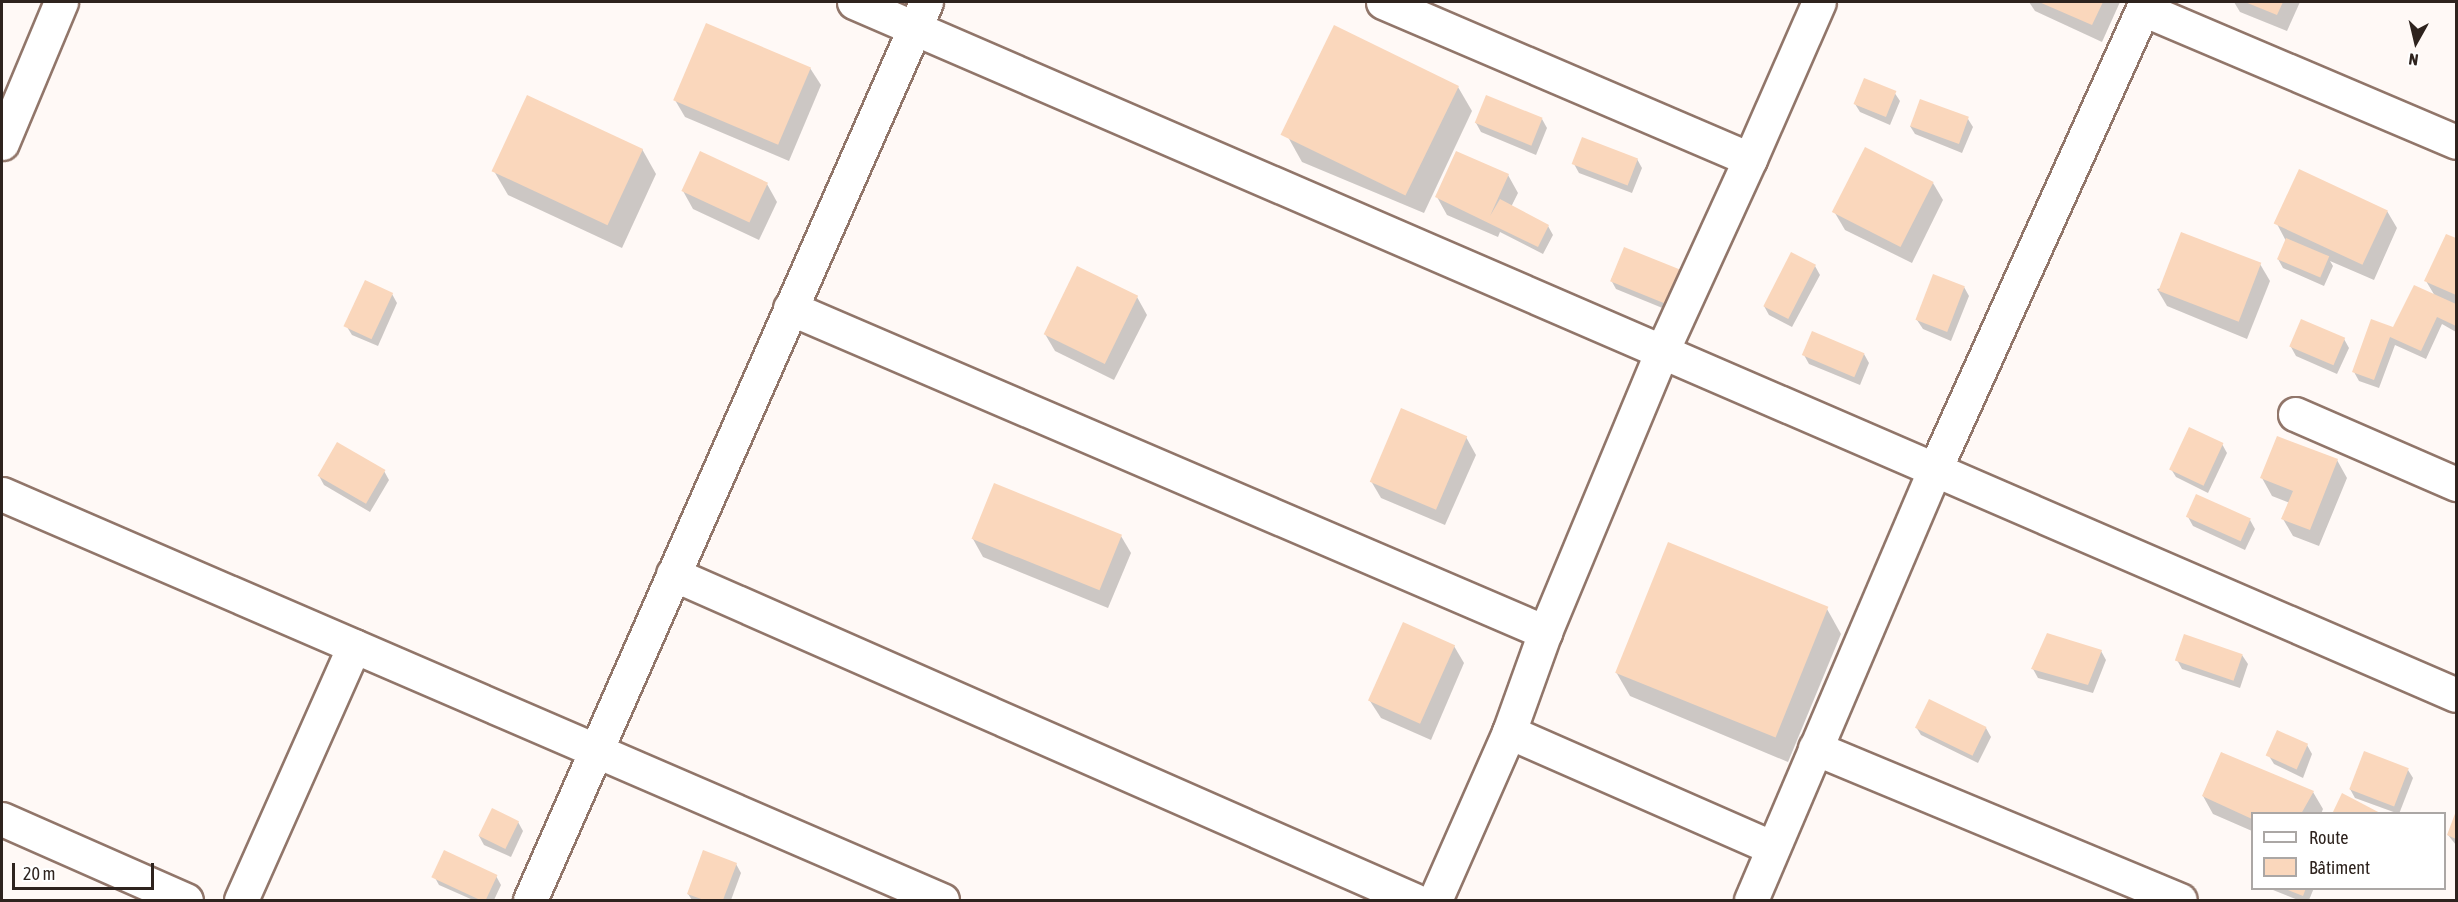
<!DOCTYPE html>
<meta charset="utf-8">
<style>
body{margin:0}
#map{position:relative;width:2458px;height:902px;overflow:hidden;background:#fff9f6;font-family:"Asap Condensed",sans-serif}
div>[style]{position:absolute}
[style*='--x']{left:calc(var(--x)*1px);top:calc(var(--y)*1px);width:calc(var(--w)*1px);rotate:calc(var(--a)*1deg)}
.shadow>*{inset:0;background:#0003}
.building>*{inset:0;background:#fad7bc;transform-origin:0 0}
.roads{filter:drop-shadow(2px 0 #91766a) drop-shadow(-2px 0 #91766a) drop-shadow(0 2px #91766a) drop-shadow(0 -2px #91766a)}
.minor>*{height:33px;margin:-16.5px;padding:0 16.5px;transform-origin:16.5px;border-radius:16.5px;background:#fff}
span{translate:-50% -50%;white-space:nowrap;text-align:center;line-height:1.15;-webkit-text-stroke:6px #fff;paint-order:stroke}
.frame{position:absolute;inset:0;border:3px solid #2e231e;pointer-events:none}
.legend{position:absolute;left:2251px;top:812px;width:195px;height:78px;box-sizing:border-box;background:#fff;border:2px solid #aba7a5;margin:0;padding:8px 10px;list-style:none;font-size:18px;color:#2e231e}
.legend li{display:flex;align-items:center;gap:12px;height:30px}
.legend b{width:30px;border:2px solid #aba7a5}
.north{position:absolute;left:2386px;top:12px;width:60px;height:60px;-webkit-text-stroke:4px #fff;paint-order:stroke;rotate:188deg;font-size:16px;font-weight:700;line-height:24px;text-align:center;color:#2e231e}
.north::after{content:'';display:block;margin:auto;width:21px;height:27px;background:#2e231e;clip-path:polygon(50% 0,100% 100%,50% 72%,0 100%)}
.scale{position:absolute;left:12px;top:863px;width:142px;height:27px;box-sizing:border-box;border:3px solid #2e231e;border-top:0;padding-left:8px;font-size:18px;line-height:21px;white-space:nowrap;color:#2e231e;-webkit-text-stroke:4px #fff;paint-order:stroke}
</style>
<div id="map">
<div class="shadow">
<i style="clip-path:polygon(2029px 2px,2120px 2px,2102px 42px,2035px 11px)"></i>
<i style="clip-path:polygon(2234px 2px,2300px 2px,2287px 31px,2240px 12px)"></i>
<i style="clip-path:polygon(810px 68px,821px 85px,789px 161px,685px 117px,675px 100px)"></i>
<i style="clip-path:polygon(1458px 87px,1472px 111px,1424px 213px,1302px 162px,1288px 137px)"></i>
<i style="clip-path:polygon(1894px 92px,1900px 101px,1890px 125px,1860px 112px,1855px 104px)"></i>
<i style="clip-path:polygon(1542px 119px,1547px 128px,1536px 155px,1481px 132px,1476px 123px)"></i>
<i style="clip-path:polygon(1968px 119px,1973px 127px,1962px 153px,1915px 134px,1910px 126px)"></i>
<i style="clip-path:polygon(642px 149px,656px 174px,622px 248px,508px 195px,494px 171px)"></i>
<i style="clip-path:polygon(1637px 159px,1642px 168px,1632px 193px,1579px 173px,1574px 164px)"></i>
<i style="clip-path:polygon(1508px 175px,1518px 193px,1511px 207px,1548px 226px,1553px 235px,1543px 254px,1500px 232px,1498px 237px,1447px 215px,1437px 197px)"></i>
<i style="clip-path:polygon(1933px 183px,1943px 200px,1912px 263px,1845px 230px,1835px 213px)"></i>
<i style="clip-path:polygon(767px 184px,777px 202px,759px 240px,693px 209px,683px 191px)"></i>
<i style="clip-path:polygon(2387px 211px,2397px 228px,2374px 280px,2330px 261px,2333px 266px,2324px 286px,2283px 268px,2278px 259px,2286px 241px,2277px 224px)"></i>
<i style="clip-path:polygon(2447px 236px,2456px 240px,2456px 332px,2442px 324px,2426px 359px,2395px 345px,2379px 388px,2359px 381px,2354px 372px,2394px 329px,2435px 296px,2426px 281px)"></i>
<i style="clip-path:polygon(1625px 249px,1677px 314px,1616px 289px,1611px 280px)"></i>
<i style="clip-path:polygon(2260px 264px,2270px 281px,2247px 339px,2167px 306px,2157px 289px)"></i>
<i style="clip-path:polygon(1815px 266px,1820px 275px,1792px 327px,1769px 315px,1764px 306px)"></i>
<i style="clip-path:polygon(1964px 287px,1969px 296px,1951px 341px,1923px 329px,1917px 320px)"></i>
<i style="clip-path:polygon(392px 294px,397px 303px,378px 346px,352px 335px,347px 327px)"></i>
<i style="clip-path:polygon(1137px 297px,1147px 315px,1114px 380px,1055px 351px,1045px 334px)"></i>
<i style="clip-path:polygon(2344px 339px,2349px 348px,2337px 374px,2296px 356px,2291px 347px)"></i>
<i style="clip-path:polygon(1864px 354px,1869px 363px,1860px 385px,1809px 364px,1804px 355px)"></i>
<i style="clip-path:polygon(1466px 437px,1476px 455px,1445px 525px,1381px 498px,1371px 481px)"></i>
<i style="clip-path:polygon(2222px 444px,2227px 453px,2208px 493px,2176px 477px,2171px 469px)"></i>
<i style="clip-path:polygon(2337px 460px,2347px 478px,2319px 546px,2293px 536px,2283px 519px,2290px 503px,2272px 496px,2262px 478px)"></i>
<i style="clip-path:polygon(384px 471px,389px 480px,370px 512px,324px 485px,319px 476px)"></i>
<i style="clip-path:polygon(2188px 517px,2250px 520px,2255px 529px,2245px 550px,2193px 526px)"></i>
<i style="clip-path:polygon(1121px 536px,1131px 553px,1108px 608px,983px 557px,973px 539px)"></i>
<i style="clip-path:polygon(1827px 609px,1841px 634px,1788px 762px,1630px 696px,1616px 672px)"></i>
<i style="clip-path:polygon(1454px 646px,1464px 663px,1431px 740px,1381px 718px,1370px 701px)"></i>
<i style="clip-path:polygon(2101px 651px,2106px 660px,2093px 693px,2038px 678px,2033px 669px)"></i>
<i style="clip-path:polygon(2242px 655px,2248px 664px,2240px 688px,2182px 669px,2177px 660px)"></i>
<i style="clip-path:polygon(1916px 727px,1986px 728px,1991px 737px,1978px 763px,1921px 735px)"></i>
<i style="clip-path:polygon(2307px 745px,2312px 754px,2303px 778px,2274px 764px,2269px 756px)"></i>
<i style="clip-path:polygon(2408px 770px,2413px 778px,2399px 814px,2355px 798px,2350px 789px)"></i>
<i style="clip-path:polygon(2313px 792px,2323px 809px,2321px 814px,2252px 814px,2252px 831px,2213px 814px,2203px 796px)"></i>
<i style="clip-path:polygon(2456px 814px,2456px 845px,2448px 835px)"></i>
<i style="clip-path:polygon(518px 822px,523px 831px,511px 857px,484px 845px,479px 836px)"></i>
<i style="clip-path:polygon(736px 864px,741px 873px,731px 900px,692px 900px,688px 894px)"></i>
<i style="clip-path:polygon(434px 876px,496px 876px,501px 885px,494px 900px,473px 900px,439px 885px)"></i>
<i style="clip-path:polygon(2268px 888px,2314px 888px,2309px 900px,2298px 900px)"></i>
</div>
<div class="building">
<i style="clip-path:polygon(2039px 2px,2103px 2px,2092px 25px)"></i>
<i style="clip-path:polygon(2245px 2px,2283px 2px,2277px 15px)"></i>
<i style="left:706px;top:23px;width:114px;height:84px;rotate:23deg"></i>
<i style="left:1334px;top:25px;width:139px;height:122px;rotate:26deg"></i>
<i style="left:1864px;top:78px;width:35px;height:28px;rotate:22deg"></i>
<i style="left:527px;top:95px;width:128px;height:84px;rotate:25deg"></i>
<i style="left:1486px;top:95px;width:61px;height:30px;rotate:22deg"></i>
<i style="left:1920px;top:99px;width:52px;height:29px;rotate:20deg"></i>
<i style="left:1582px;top:137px;width:60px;height:29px;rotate:21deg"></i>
<i style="left:1865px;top:147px;width:77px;height:73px;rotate:27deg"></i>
<i style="left:700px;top:151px;width:75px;height:44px;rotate:25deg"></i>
<i style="clip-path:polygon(1456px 151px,1509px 174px,1490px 216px,1500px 199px,1549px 225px,1538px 247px,1435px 197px)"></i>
<i style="left:2299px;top:169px;width:98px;height:60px;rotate:25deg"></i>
<i style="left:2181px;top:232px;width:86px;height:63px;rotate:21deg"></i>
<i style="clip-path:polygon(2446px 234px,2456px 238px,2456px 295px,2424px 281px)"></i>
<i style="left:2286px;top:238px;width:47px;height:23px;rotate:23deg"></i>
<i style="left:1624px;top:247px;width:67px;height:37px;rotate:22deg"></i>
<i style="left:1791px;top:252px;width:28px;height:61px;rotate:27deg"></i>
<i style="left:1077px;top:266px;width:68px;height:76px;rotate:26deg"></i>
<i style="left:1933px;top:274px;width:34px;height:49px;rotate:21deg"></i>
<i style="left:365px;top:280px;width:31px;height:51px;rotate:25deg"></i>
<i style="clip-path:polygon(2414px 285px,2456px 304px,2456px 326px,2437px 317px,2421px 351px,2390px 337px,2374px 380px,2352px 372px,2371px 319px,2393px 327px)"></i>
<i style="left:2301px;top:319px;width:48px;height:30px;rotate:23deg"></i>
<i style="left:1812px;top:331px;width:57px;height:26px;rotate:23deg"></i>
<i style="left:1401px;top:408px;width:72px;height:80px;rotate:23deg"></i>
<i style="left:2189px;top:427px;width:38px;height:47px;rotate:25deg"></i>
<i style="clip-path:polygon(2277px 436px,2338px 459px,2310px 530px,2281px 519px,2293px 491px,2260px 478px)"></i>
<i style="left:337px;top:442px;width:56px;height:39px;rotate:30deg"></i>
<i style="left:994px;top:483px;width:138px;height:60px;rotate:22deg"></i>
<i style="left:2196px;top:494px;width:60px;height:25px;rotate:24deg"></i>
<i style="left:1668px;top:542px;width:173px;height:141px;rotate:22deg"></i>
<i style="left:1403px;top:622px;width:57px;height:86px;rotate:24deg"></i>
<i style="clip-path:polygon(2047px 633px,2102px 650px,2088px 685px,2031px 669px)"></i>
<i style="left:2184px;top:634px;width:62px;height:28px;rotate:19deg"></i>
<i style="left:1929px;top:699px;width:64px;height:32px;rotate:26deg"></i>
<i style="left:2277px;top:730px;width:34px;height:28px;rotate:24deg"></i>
<i style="left:2364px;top:751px;width:48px;height:41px;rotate:21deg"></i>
<i style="clip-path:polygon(2221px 752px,2314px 791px,2301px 814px,2252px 814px,2252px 819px,2202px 796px)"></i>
<i style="clip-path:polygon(2342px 793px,2382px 814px,2332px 814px)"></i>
<i style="left:492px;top:808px;width:30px;height:31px;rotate:26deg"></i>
<i style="clip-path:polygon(2456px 811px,2456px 839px,2447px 835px)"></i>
<i style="left:444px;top:850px;width:59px;height:30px;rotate:25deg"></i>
<i style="clip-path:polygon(703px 850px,737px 863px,723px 900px,704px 900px,687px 894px)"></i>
<i style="clip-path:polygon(2283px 888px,2306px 888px,2303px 896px)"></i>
</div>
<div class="roads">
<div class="minor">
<i style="--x:854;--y:2;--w:1745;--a:23.39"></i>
<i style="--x:1383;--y:2;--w:399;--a:23.2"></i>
<i style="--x:2143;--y:9;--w:340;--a:23"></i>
<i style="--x:2;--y:143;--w:153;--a:-67.3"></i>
<i style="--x:790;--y:308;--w:822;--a:23.23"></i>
<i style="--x:2295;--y:414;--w:176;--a:23.5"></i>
<i style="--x:2;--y:494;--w:1024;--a:23.36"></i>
<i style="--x:673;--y:574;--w:810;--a:23.75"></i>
<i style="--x:1509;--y:732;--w:288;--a:23.7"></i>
<i style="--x:1815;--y:748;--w:395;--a:22.6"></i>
<i style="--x:2;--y:819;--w:201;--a:23.8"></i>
<i style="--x:241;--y:900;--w:278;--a:-66"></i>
<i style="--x:530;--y:900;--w:981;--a:-66.2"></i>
<i style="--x:1435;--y:900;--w:184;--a:-66.2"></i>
<i style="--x:1509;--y:732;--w:106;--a:-70.2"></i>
<i style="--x:1545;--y:632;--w:307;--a:-67.4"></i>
<i style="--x:1663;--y:349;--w:209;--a:-65.4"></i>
<i style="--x:1750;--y:159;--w:171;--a:-66.3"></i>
<i style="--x:1751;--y:900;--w:466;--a:-66.9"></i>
<i style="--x:1934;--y:471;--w:515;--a:-65.68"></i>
</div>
</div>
<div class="frame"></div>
<ul class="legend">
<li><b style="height:8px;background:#fff"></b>Route</li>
<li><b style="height:16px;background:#fad7bc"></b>Bâtiment</li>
</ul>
<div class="north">N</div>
<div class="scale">20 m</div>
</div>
